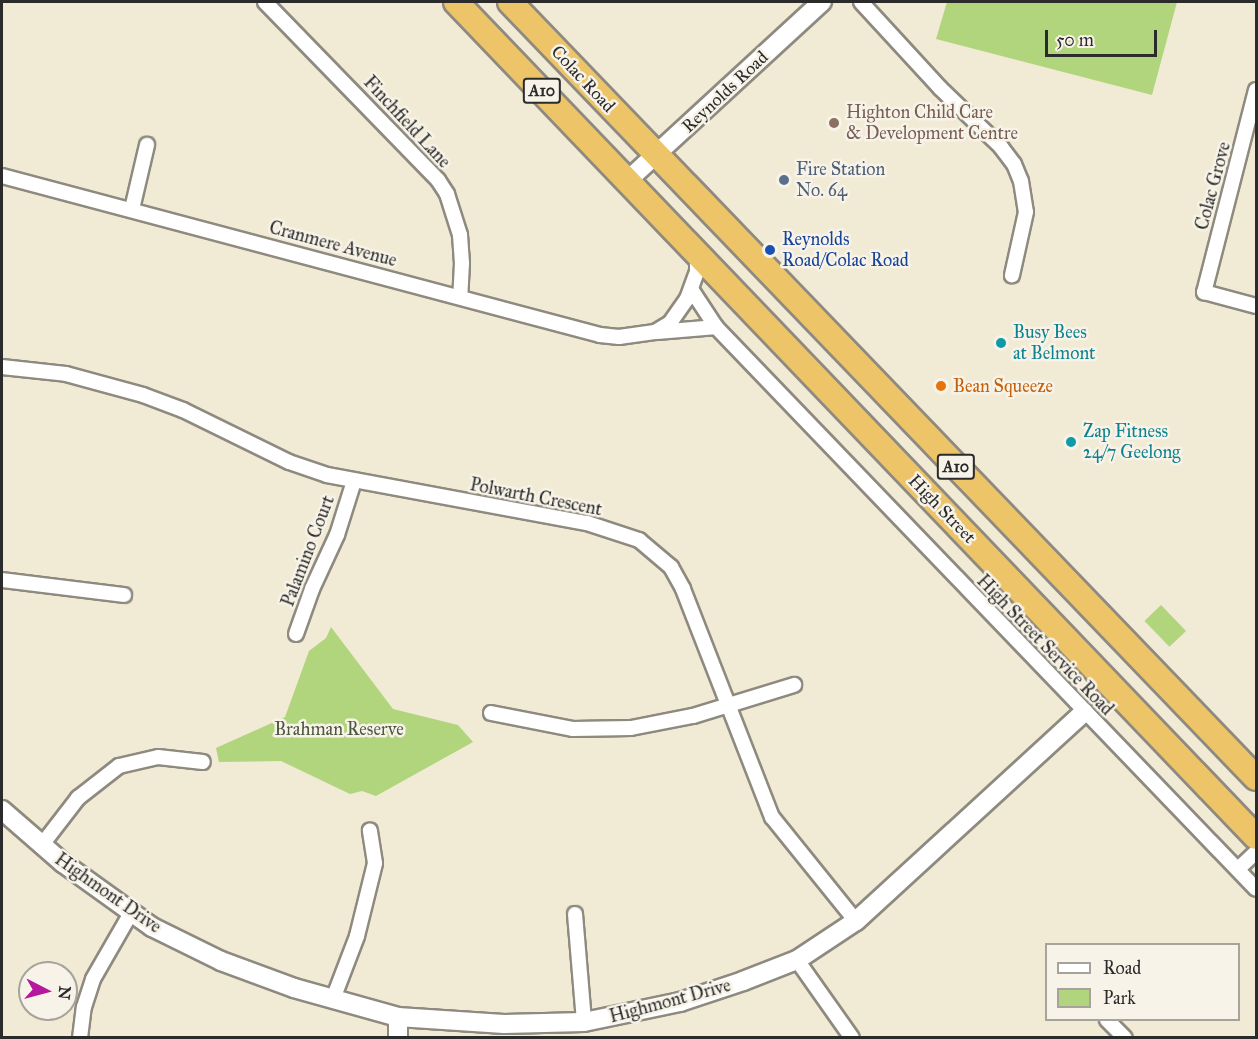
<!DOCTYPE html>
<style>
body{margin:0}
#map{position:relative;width:1258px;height:1039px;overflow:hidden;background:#f1ead4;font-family:"IM FELL Great Primer",serif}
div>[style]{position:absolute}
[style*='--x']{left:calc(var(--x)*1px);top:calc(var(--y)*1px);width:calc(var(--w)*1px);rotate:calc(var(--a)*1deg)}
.green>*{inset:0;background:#b1d57d;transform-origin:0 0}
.roads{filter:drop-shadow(2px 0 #8e8a80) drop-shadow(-2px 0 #8e8a80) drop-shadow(0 2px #8e8a80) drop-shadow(0 -2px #8e8a80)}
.minor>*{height:14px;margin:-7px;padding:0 7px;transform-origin:7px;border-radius:7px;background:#fff}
.tertiary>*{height:18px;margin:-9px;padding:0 9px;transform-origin:9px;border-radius:9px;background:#fff}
.trunk>*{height:24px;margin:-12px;padding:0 12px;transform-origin:12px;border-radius:12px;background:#eec469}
.dots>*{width:16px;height:16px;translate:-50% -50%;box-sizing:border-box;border:3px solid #f7f3e8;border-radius:50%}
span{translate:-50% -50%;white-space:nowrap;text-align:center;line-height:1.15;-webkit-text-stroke:5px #f7f3e8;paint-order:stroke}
.shield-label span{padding:2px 4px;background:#f7f3e8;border:2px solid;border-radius:4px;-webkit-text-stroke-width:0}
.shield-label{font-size:16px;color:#2b2b2b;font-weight:700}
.street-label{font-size:18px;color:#2b2b2b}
.education-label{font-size:18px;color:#785e54}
.left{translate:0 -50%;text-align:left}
.service-label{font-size:18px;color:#4e5e75}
.transit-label{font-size:18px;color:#164399}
.culture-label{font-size:18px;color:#0d838f}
.food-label{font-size:18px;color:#c56008}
.park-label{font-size:18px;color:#4c5640}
.frame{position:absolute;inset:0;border:3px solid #2b2b2b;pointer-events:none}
.legend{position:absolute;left:1045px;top:943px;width:195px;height:78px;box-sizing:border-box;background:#f7f3e8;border:2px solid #a5a39c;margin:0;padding:8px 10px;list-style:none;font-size:18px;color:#2b2b2b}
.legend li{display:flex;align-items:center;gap:12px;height:30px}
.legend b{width:30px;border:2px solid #a5a39c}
.north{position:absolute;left:18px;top:961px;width:60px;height:60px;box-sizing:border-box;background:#f7f3e8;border:2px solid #a5a39c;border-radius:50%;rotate:96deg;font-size:16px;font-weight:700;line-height:24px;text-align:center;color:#2b2b2b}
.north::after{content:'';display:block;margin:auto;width:21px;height:27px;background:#b5179e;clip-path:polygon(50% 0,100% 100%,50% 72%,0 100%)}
.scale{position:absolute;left:1045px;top:30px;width:112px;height:27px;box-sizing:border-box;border:3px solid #2b2b2b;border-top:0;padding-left:8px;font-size:18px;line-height:21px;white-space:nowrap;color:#2b2b2b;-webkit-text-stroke:4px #f7f3e8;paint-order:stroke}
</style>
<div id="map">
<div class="green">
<i style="clip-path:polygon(947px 2px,1177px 2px,1152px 95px,936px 39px)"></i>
<i style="left:1161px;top:605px;width:36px;height:23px;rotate:46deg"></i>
<i style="clip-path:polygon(331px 627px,393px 709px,458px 725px,473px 742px,376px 796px,362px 791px,350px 794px,281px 761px,219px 762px,216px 748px,285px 717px,309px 651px,326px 638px)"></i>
</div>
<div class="roads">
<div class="minor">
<i style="--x:265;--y:2;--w:248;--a:45.8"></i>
<i style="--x:438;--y:180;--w:17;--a:57"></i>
<i style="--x:447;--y:194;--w:43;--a:72.4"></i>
<i style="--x:460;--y:235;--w:28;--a:86"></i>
<i style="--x:462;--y:263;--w:33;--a:93"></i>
<i style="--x:861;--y:2;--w:117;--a:47.4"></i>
<i style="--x:940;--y:88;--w:85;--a:44"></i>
<i style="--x:1001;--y:147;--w:21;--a:53"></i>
<i style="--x:1014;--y:164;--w:18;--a:68"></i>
<i style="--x:1021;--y:181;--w:31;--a:81"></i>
<i style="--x:1026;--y:212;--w:65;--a:102.5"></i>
<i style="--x:1256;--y:90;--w:209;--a:104.4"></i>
<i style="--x:1204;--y:292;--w:54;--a:15.1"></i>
<i style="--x:2;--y:176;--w:619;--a:14.89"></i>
<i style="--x:600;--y:335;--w:19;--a:6"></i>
<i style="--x:619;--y:337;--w:36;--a:-8"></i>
<i style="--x:655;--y:332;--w:17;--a:-31"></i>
<i style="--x:670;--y:323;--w:29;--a:-55"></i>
<i style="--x:687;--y:299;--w:30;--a:-70"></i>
<i style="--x:697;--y:271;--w:17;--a:-90"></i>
<i style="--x:132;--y:209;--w:66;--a:-76.8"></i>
<i style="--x:691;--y:289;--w:45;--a:56.7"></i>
<i style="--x:716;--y:327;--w:779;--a:46.14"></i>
<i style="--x:658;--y:332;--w:58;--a:-4.9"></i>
<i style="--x:2;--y:367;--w:64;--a:6.2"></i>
<i style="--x:66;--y:374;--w:80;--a:15.3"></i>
<i style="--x:143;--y:395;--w:43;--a:20.6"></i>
<i style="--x:183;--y:410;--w:118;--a:26.1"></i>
<i style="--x:289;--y:462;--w:40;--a:18.9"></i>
<i style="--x:327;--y:475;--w:264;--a:10.5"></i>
<i style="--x:587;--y:523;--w:55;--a:18.1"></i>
<i style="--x:639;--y:540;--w:42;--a:40.2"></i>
<i style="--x:671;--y:567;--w:25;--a:61"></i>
<i style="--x:683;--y:589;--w:245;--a:68.7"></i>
<i style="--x:772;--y:817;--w:134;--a:51.1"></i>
<i style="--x:2;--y:580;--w:123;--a:7"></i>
<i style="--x:296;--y:634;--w:48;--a:-70.4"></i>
<i style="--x:312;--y:589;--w:60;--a:-65.2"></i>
<i style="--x:337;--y:535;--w:57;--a:-72.5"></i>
<i style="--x:491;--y:713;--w:84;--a:11"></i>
<i style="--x:573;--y:729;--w:58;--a:-1"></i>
<i style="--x:631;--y:728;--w:63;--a:-11"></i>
<i style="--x:693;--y:716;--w:106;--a:-17.1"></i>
<i style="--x:41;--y:846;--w:61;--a:-52.4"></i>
<i style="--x:78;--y:798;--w:52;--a:-38"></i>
<i style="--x:119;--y:766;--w:40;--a:-13"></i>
<i style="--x:158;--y:757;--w:45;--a:6.3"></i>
<i style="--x:1238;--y:869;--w:25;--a:-43"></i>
<i style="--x:575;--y:914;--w:108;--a:85.2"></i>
<i style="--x:797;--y:960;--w:95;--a:54.8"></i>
<i style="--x:333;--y:999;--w:67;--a:-69.1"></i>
<i style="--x:357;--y:936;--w:75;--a:-76.1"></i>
<i style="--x:375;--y:863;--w:33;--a:-99"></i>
<i style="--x:1107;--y:1020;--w:25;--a:45"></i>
<i style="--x:80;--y:1038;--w:31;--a:-83"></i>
<i style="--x:84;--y:1007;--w:29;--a:-72"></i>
<i style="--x:93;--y:979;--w:76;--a:-60.1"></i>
</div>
<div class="tertiary">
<i style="--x:627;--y:181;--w:265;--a:-42.6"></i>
<i style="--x:2;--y:810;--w:81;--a:41"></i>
<i style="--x:63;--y:863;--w:110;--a:35.7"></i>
<i style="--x:152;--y:927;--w:77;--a:26.2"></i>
<i style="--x:221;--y:961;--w:78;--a:20.3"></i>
<i style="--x:294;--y:988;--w:108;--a:15.6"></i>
<i style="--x:398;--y:1017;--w:106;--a:3.8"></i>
<i style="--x:504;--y:1024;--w:80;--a:-1.4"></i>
<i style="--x:584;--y:1022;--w:98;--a:-11.8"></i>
<i style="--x:680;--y:1002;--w:66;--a:-18.4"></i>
<i style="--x:743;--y:981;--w:58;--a:-21.3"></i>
<i style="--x:797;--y:960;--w:71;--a:-33.5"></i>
<i style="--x:856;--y:921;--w:309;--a:-42.5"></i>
<i style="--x:398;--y:1038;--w:21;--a:-90"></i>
</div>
<div class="trunk">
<i style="--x:456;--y:2;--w:1156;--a:46.23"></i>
<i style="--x:510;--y:2;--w:1076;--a:46.13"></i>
</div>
</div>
<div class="dots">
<i style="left:834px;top:123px;background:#8d6e63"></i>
<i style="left:784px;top:180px;background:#5c6f8a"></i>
<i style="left:770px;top:250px;background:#1a4fb4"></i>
<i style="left:1001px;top:343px;background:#0f9aa8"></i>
<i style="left:941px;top:386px;background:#e8710a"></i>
<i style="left:1071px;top:442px;background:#0f9aa8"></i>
</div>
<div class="shield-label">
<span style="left:542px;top:91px">A10</span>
<span style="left:956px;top:467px">A10</span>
</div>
<div class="street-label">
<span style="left:583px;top:79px;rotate:47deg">Colac Road</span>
<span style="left:725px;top:92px;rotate:-43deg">Reynolds Road</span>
<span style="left:407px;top:122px;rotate:47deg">Finchfield Lane</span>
<span style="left:1213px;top:186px;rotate:-75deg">Colac Grove</span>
<span style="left:333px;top:244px;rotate:15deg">Cranmere Avenue</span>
<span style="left:536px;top:497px;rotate:11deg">Polwarth Crescent</span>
<span style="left:942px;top:509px;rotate:46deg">High Street</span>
<span style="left:308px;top:551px;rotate:-69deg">Palamino Court</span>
<span style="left:1045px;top:645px;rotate:46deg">High Street Service Road</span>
<span style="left:108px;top:893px;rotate:35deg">Highmont Drive</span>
<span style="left:670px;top:1001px;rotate:-15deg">Highmont Drive</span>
</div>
<div class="education-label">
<span class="left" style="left:846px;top:123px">Highton Child Care<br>&amp; Development Centre</span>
</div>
<div class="service-label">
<span class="left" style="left:796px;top:180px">Fire Station<br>No. 64</span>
</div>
<div class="transit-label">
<span class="left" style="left:782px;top:250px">Reynolds<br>Road/Colac Road</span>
</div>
<div class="culture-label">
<span class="left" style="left:1013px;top:343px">Busy Bees<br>at Belmont</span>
<span class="left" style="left:1083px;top:442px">Zap Fitness<br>24/7 Geelong</span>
</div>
<div class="food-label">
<span class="left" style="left:953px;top:386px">Bean Squeeze</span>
</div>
<div class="park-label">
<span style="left:339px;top:729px">Brahman Reserve</span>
</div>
<div class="frame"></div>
<ul class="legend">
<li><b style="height:8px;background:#fff"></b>Road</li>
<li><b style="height:16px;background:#b1d57d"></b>Park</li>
</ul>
<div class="north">N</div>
<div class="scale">50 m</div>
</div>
